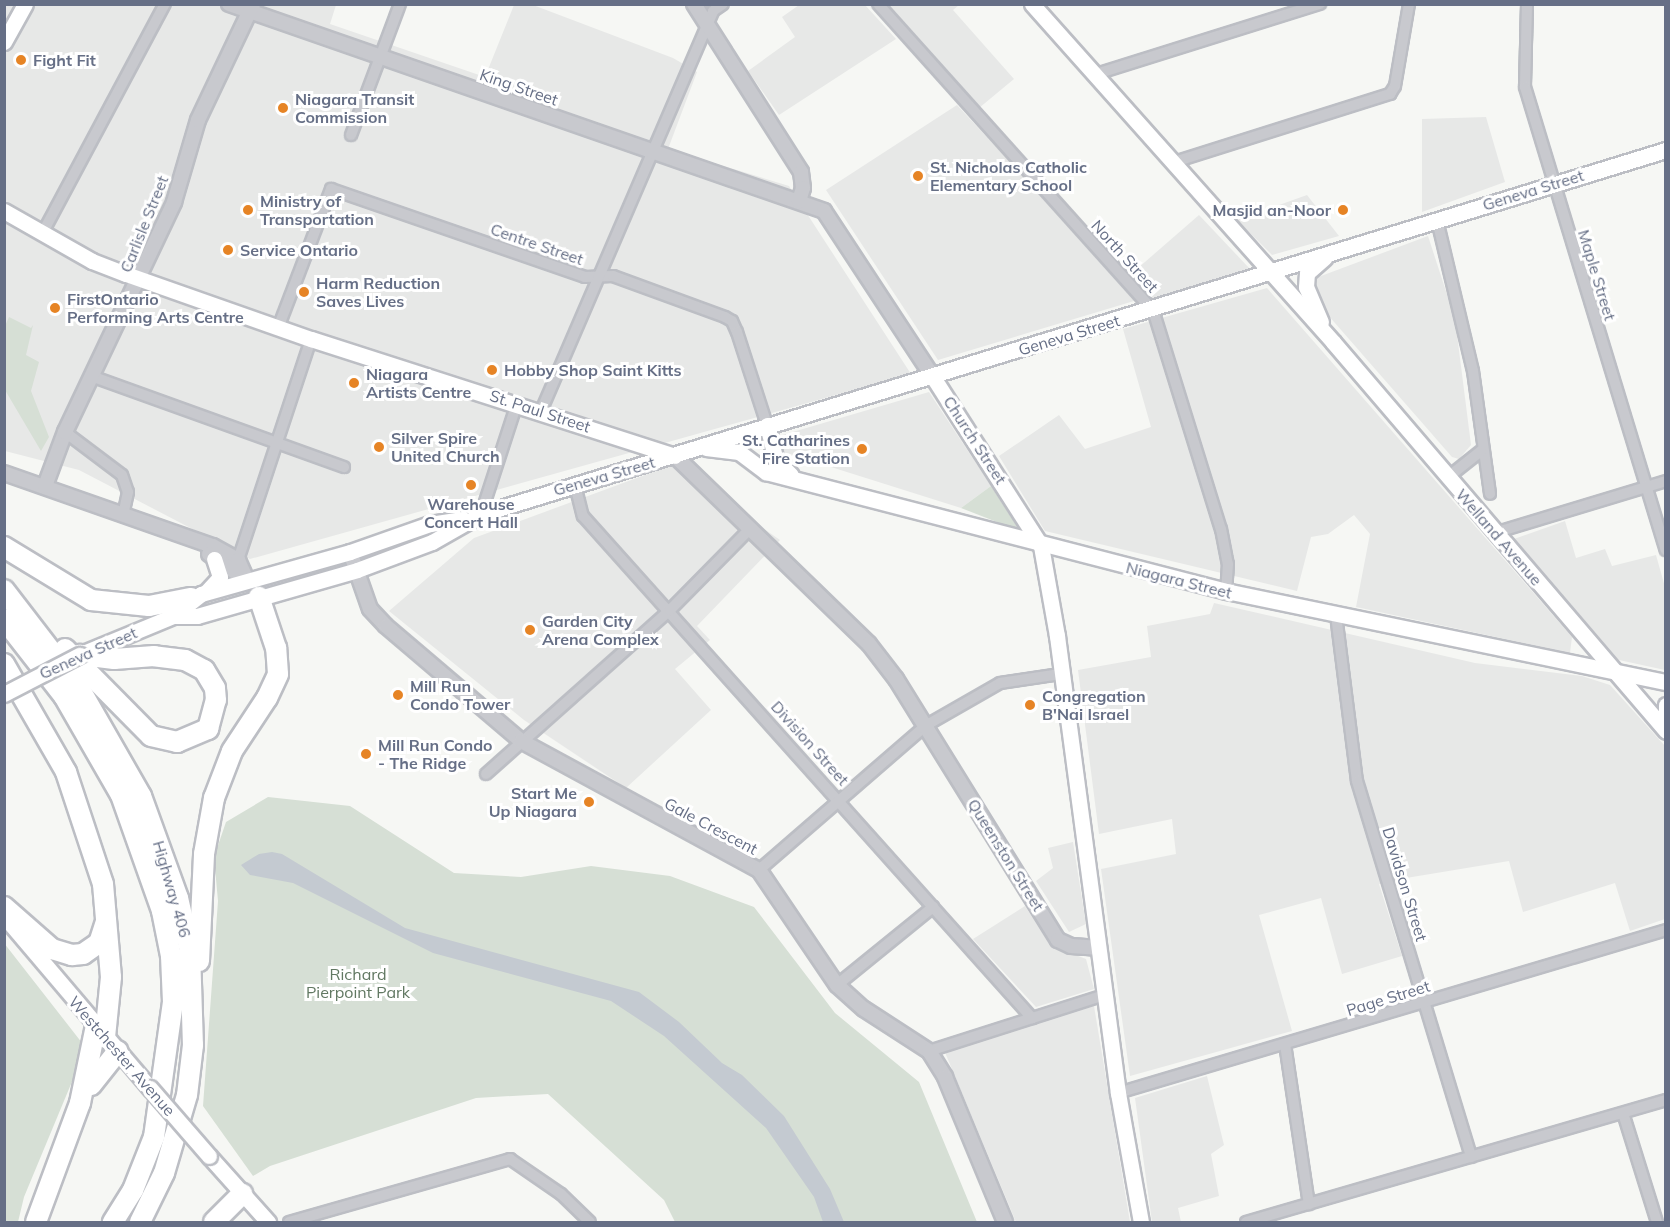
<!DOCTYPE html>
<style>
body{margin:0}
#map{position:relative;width:1670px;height:1227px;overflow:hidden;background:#f6f7f4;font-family:Mulish,sans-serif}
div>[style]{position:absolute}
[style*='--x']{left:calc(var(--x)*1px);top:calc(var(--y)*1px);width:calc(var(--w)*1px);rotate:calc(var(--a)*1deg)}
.built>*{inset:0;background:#e7e8e7}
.green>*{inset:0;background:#d6dfd5}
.water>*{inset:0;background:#c4cad1}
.roads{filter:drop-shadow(2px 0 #bcbec4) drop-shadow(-2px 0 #bcbec4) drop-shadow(0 2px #bcbec4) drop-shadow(0 -2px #bcbec4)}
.minor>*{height:10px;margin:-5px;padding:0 5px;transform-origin:5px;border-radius:5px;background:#c8c9ce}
.tertiary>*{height:14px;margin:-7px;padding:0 7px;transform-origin:7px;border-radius:7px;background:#c8c9ce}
.secondary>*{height:15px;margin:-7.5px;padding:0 7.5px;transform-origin:7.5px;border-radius:7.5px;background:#fff}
.motorway>*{height:20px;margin:-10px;padding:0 10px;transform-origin:10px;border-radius:10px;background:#fff}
.bridges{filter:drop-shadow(2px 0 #bcbec4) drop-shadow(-2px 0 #bcbec4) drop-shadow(0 2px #bcbec4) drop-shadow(0 -2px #bcbec4)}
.secondary-bridge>*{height:15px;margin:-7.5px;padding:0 7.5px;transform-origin:7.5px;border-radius:7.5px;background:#fff}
.dots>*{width:16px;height:16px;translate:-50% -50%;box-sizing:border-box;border:3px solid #fff;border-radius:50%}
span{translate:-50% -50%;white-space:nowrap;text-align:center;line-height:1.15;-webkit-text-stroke:6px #fff;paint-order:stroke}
.poi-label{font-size:16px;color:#666f86;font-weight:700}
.left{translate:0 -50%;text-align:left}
.right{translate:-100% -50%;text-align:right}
.street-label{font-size:16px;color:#666f86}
.park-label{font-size:16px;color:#617862}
.frame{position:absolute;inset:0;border:6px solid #666f86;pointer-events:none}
</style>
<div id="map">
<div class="built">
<i style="clip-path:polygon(4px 5px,336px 5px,330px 24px,485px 77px,514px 5px,533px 5px,673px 58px,697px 72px,668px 149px,789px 186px,911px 374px,250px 559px,79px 470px,5px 451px)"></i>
<i style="clip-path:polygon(799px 5px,865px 5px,896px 39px,779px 115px,748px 71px,795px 37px,782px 17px)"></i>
<i style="clip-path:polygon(889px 5px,959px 5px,953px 10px,1014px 79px,979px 108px)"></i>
<i style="clip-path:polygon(957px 105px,1011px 163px,1134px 301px,938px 360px,826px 190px)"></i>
<i style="clip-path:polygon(1486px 117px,1505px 182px,1422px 212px,1422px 119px)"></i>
<i style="clip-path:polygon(1307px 195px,1339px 236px,1272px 255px,1237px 220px)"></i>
<i style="clip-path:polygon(1199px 215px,1250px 269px,1150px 301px,1130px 275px)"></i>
<i style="clip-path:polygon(1428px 236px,1455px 319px,1471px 445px,1459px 459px,1452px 457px,1307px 291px,1313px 279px)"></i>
<i style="clip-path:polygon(1267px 288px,1572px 637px,1570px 653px,1356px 607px,1370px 534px,1354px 515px,1328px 534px,1311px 537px,1297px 591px,1045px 531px,999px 456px,1059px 415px,1085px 449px,1151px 427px,1123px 329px)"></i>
<i style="clip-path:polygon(929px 392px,991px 486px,961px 508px,755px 443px)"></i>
<i style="clip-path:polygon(672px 465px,780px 540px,697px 626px,710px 640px,675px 669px,711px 710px,626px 788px,524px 720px,389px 611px,474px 538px)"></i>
<i style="clip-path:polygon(1565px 521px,1576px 558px,1605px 549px,1612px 566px,1656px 555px,1665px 587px,1665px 670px,1619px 660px,1514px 539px)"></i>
<i style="clip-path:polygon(1214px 603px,1475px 663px,1582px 676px,1610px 685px,1665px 746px,1665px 919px,1630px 931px,1615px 883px,1523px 912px,1509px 861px,1394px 880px,1379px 884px,1402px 956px,1342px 974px,1321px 898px,1259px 915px,1292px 1031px,1130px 1076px,1101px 869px,1176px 854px,1172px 819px,1099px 834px,1078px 670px,1151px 657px,1147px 626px,1210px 614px)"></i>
<i style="clip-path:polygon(1073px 842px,1086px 924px,1069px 932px,1036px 881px,1053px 868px,1048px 848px)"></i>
<i style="clip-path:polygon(1025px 906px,1050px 945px,1086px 959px,1094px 989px,1036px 1007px,973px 939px)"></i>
<i style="clip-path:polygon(1094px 1006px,1130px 1222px,1016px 1222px,944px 1050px)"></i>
<i style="clip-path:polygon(1207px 1076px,1224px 1145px,1211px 1154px,1219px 1196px,1178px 1208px,1181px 1222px,1152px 1222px,1135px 1098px)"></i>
</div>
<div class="green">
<i style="clip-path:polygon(9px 317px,31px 328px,33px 325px,26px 355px,39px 362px,31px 391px,49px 437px,41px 451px,5px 390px,5px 326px)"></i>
<i style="clip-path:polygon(991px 486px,1020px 531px,961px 508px)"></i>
<i style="clip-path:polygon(268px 797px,350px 806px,454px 873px,521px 877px,591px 866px,670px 876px,754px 907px,835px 1013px,919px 1082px,977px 1222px,675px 1222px,664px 1200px,548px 1094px,476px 1098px,270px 1166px,253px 1176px,203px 1106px,218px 901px,214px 857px,226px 822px)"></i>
<i style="clip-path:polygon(4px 943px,86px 1048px,24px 1197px,18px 1222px,4px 1222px)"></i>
</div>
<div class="water">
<i style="clip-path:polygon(272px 852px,282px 854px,405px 928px,639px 992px,679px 1022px,722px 1063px,742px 1075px,784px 1116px,830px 1189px,844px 1222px,823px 1222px,814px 1197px,766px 1128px,664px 1036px,611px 1001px,433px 953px,293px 883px,250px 875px,241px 865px,259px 854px)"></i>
</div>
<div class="roads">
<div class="minor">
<i style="--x:878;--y:4;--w:411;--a:48.1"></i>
<i style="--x:1153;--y:310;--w:229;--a:72.8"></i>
<i style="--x:1221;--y:529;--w:36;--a:79"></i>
<i style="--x:1228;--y:564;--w:27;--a:94"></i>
<i style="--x:1527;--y:4;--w:83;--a:91.4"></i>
<i style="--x:1525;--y:87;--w:484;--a:73.1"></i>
<i style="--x:1093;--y:75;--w:238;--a:-17.4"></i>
<i style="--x:351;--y:135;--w:140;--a:-69.5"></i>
<i style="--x:1171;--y:163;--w:230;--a:-17.5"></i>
<i style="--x:1390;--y:94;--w:9;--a:-58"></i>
<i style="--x:1395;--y:86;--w:83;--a:-80.3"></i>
<i style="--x:1437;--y:220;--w:155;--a:76.6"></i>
<i style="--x:1473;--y:371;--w:124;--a:82.1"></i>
<i style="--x:42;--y:234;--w:261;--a:-61.9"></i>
<i style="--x:278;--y:328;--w:149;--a:-69.1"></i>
<i style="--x:331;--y:189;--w:269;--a:19.1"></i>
<i style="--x:585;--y:277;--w:28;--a:-2"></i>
<i style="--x:613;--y:276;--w:119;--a:20.1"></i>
<i style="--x:725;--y:317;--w:8;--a:30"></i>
<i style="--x:732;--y:321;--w:12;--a:66"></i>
<i style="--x:737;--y:332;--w:98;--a:72.1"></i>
<i style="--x:91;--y:376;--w:269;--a:19.8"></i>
<i style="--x:541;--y:411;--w:435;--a:-66.7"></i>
<i style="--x:713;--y:11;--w:12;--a:-35"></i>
<i style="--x:65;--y:432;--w:71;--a:37"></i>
<i style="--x:122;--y:475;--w:18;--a:71"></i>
<i style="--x:128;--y:492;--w:19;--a:102"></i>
<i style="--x:1447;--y:478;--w:43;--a:-38.5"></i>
<i style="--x:575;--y:485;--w:32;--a:76"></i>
<i style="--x:583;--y:516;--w:674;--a:48.19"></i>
<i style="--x:481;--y:514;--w:117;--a:-72"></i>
<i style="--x:1494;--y:533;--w:180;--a:-16.8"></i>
<i style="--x:238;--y:560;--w:233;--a:-71.7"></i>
<i style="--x:1336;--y:615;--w:167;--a:82.8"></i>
<i style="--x:1357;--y:781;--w:393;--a:73.1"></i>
<i style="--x:486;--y:774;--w:246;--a:-41.7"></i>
<i style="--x:670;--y:610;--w:114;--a:-45.4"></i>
<i style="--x:759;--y:870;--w:220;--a:-40.9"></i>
<i style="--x:925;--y:726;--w:86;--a:-29.8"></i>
<i style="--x:1000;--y:683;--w:61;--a:-8.5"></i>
<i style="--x:837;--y:985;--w:124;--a:-39.1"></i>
<i style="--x:1285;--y:1044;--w:162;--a:81.5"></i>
<i style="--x:929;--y:1051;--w:185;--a:-17.7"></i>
<i style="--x:1118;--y:1093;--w:572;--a:-16.56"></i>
<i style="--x:1623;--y:1113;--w:114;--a:72.7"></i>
<i style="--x:289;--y:1222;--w:230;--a:-15.9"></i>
<i style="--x:510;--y:1159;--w:62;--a:34.5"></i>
<i style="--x:561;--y:1194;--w:40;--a:44"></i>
<i style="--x:1246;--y:1222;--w:437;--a:-16.2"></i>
</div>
<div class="tertiary">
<i style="--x:229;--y:4;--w:630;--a:19.18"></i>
<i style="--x:824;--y:211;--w:199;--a:56.7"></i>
<i style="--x:694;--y:4;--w:199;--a:57.5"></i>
<i style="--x:801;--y:172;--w:16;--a:83"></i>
<i style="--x:803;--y:188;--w:14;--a:107"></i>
<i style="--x:675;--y:456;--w:270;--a:44.1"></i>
<i style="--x:869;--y:644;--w:44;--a:52.4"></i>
<i style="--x:896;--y:679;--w:307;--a:58.2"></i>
<i style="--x:1058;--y:940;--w:14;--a:25"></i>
<i style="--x:1071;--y:946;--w:26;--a:4"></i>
<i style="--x:4;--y:473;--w:221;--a:19.3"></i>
<i style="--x:213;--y:546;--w:29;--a:29"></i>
<i style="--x:238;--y:560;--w:22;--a:66"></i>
<i style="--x:45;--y:486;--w:58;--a:-69.7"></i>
<i style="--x:65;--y:432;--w:255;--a:-64.6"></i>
<i style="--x:174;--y:202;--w:85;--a:-73.7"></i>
<i style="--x:198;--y:120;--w:128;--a:-64.6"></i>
<i style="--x:350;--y:552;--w:60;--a:70.7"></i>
<i style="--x:370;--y:609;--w:23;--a:47"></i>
<i style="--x:386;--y:626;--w:177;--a:40.4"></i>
<i style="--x:521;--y:741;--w:271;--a:28.5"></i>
<i style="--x:759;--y:870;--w:139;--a:55.9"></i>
<i style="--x:837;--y:985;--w:36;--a:42"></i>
<i style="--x:864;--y:1009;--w:77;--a:32.9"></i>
<i style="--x:929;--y:1051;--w:31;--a:58"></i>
<i style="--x:945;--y:1077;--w:157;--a:67.5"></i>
<i style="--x:209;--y:554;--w:44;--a:34.8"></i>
</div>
<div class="secondary">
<i style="--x:1032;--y:4;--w:453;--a:48.3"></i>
<i style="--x:1333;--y:342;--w:512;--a:49.44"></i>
<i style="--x:4;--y:42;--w:43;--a:-61.1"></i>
<i style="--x:4;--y:211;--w:101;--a:29.6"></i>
<i style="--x:92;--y:261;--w:36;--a:21"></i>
<i style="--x:126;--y:274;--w:196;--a:19.4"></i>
<i style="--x:311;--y:339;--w:382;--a:17.8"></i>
<i style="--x:1321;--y:322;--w:38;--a:-113"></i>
<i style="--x:1306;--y:287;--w:14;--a:-86"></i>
<i style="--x:1307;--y:273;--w:23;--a:-41"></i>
<i style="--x:933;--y:377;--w:201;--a:57.4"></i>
<i style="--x:1041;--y:546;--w:91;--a:79.9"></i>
<i style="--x:1057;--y:636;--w:461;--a:82.4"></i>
<i style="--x:1118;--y:1093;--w:131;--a:79.9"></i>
<i style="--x:767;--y:425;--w:36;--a:76"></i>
<i style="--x:776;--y:460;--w:21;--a:45"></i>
<i style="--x:706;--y:448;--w:33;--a:7"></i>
<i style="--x:739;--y:452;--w:34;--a:37"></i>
<i style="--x:766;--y:472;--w:475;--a:14.5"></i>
<i style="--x:1226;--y:591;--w:449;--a:11.7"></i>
<i style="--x:207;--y:591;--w:19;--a:-47"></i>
<i style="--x:220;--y:577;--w:19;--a:-108"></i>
<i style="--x:173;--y:616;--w:24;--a:0"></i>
<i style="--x:197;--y:616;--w:166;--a:-16"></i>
<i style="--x:357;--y:570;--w:80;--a:-20.5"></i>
<i style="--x:432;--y:542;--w:56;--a:-29.7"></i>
<i style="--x:481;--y:514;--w:1240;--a:-17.08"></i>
<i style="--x:81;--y:654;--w:100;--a:-22.4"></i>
<i style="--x:173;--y:616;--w:36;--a:-38"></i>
<i style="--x:201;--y:594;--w:155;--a:-15.7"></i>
<i style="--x:350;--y:552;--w:85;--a:-19.3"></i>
<i style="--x:430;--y:524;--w:33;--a:-9"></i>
<i style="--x:1666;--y:705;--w:14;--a:90"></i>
<i style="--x:4;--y:916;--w:226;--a:49.7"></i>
<i style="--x:209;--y:1156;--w:89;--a:48.2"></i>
</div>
<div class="motorway">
<i style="--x:4;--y:547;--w:102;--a:31.3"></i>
<i style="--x:91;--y:600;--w:58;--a:5.9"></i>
<i style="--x:149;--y:606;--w:43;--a:-10.8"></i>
<i style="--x:4;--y:590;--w:121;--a:52.4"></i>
<i style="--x:78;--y:686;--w:127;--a:60.2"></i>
<i style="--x:141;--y:796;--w:109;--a:70.1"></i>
<i style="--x:178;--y:898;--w:54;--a:77.2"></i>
<i style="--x:190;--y:951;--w:94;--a:88.2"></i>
<i style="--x:193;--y:1045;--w:50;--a:96.8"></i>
<i style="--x:187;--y:1095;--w:81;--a:106.4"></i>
<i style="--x:164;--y:1173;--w:55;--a:116.1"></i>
<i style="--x:4;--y:619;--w:98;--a:52.1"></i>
<i style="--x:64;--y:696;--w:114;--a:60.1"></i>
<i style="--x:121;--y:795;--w:123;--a:70.5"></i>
<i style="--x:162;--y:911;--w:46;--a:78.7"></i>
<i style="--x:171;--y:956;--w:46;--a:87.5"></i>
<i style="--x:173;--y:1002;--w:136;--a:98"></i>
<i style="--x:154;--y:1137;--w:57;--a:111.6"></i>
<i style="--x:133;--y:1190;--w:38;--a:122"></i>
<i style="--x:65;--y:649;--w:122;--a:45.3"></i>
<i style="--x:151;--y:736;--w:27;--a:13"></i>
<i style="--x:177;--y:742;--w:34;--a:-23"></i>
<i style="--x:208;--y:729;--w:30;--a:-75"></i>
<i style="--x:216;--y:700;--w:12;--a:-95"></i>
<i style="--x:215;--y:688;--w:21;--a:-121"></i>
<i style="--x:204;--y:670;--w:21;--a:-152"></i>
<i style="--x:185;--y:660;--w:31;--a:-173"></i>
<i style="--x:154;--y:656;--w:40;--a:175.7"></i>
<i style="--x:114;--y:659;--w:35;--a:-173"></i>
<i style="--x:4;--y:664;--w:125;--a:60.1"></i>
<i style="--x:66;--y:772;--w:118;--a:71.7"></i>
<i style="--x:103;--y:884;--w:93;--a:85.1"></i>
<i style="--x:111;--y:977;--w:60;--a:95.7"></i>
<i style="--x:4;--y:907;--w:64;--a:41.2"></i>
<i style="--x:52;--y:949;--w:21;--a:17"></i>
<i style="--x:72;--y:955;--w:11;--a:-5"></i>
<i style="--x:83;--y:954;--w:19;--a:-35"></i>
<i style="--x:99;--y:943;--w:23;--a:-72"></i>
<i style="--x:199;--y:961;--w:107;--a:-87.3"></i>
<i style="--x:204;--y:854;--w:57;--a:-79.9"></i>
<i style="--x:214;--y:798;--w:50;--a:-69"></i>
<i style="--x:232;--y:751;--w:64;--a:-56.6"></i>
<i style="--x:267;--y:698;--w:26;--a:-65"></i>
<i style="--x:278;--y:674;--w:26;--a:-94"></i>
<i style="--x:276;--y:648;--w:54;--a:-108.4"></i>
<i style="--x:91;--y:1085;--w:43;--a:-51.5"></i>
<i style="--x:36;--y:1222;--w:127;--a:-69.7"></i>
<i style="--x:80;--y:1103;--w:79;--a:-78.3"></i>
<i style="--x:214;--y:1222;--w:40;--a:-45"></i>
</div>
</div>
<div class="bridges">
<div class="secondary-bridge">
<i style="--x:4;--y:694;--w:85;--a:-27.5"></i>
<i style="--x:150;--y:1088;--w:90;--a:49.1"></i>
</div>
</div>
<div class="dots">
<i style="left:21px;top:60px;background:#e68425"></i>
<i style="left:283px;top:108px;background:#e68425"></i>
<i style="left:918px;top:176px;background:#e68425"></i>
<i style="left:248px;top:210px;background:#e68425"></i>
<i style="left:1343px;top:210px;background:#e68425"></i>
<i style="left:228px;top:250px;background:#e68425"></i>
<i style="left:304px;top:292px;background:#e68425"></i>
<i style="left:55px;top:308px;background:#e68425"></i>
<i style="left:492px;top:370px;background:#e68425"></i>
<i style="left:354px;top:383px;background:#e68425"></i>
<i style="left:379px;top:447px;background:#e68425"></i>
<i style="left:862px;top:449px;background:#e68425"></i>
<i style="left:471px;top:485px;background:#e68425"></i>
<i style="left:530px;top:630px;background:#e68425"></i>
<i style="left:398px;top:695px;background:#e68425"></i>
<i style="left:1030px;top:705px;background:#e68425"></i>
<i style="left:366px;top:754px;background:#e68425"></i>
<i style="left:589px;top:802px;background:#e68425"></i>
</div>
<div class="poi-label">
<span class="left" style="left:33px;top:60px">Fight Fit</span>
<span class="left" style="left:295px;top:108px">Niagara Transit<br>Commission</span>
<span class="left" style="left:930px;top:176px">St. Nicholas Catholic<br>Elementary School</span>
<span class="left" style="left:260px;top:210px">Ministry of<br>Transportation</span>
<span class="right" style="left:1331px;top:210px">Masjid an-Noor</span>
<span class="left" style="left:240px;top:250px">Service Ontario</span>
<span class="left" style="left:316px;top:292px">Harm Reduction<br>Saves Lives</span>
<span class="left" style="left:67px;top:308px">FirstOntario<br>Performing Arts Centre</span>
<span class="left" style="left:504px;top:370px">Hobby Shop Saint Kitts</span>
<span class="left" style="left:366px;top:383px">Niagara<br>Artists Centre</span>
<span class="left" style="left:391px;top:447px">Silver Spire<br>United Church</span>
<span class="right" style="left:850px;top:449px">St. Catharines<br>Fire Station</span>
<span style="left:471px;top:513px">Warehouse<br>Concert Hall</span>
<span class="left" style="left:542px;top:630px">Garden City<br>Arena Complex</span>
<span class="left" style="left:410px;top:695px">Mill Run<br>Condo Tower</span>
<span class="left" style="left:1042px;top:705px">Congregation<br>B'Nai Israel</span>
<span class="left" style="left:378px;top:754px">Mill Run Condo<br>- The Ridge</span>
<span class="right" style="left:577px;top:802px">Start Me<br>Up Niagara</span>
</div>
<div class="street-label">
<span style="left:519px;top:87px;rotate:19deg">King Street</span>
<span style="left:1533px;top:190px;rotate:-17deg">Geneva Street</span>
<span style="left:144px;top:224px;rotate:-68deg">Carlisle Street</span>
<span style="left:537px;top:244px;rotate:19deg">Centre Street</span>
<span style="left:1125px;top:256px;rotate:48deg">North Street</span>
<span style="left:1597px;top:275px;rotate:73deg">Maple Street</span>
<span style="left:1069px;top:335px;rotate:-17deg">Geneva Street</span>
<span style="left:540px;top:411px;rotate:18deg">St. Paul Street</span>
<span style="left:975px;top:440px;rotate:57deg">Church Street</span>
<span style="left:604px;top:476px;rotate:-16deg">Geneva Street</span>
<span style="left:1499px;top:537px;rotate:49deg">Welland Avenue</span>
<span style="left:1179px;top:580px;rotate:14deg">Niagara Street</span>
<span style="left:88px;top:653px;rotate:-24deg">Geneva Street</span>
<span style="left:810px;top:743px;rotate:48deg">Division Street</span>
<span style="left:711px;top:826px;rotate:28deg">Gale Crescent</span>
<span style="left:1006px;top:855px;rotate:58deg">Queenston Street</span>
<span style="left:1405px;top:884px;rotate:73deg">Davidson Street</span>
<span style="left:172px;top:889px;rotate:74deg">Highway 406</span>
<span style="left:1388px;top:998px;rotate:-17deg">Page Street</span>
<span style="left:122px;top:1056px;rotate:49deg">Westchester Avenue</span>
</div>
<div class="park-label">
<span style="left:358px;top:983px">Richard<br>Pierpoint Park</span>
</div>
<div class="frame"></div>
</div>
